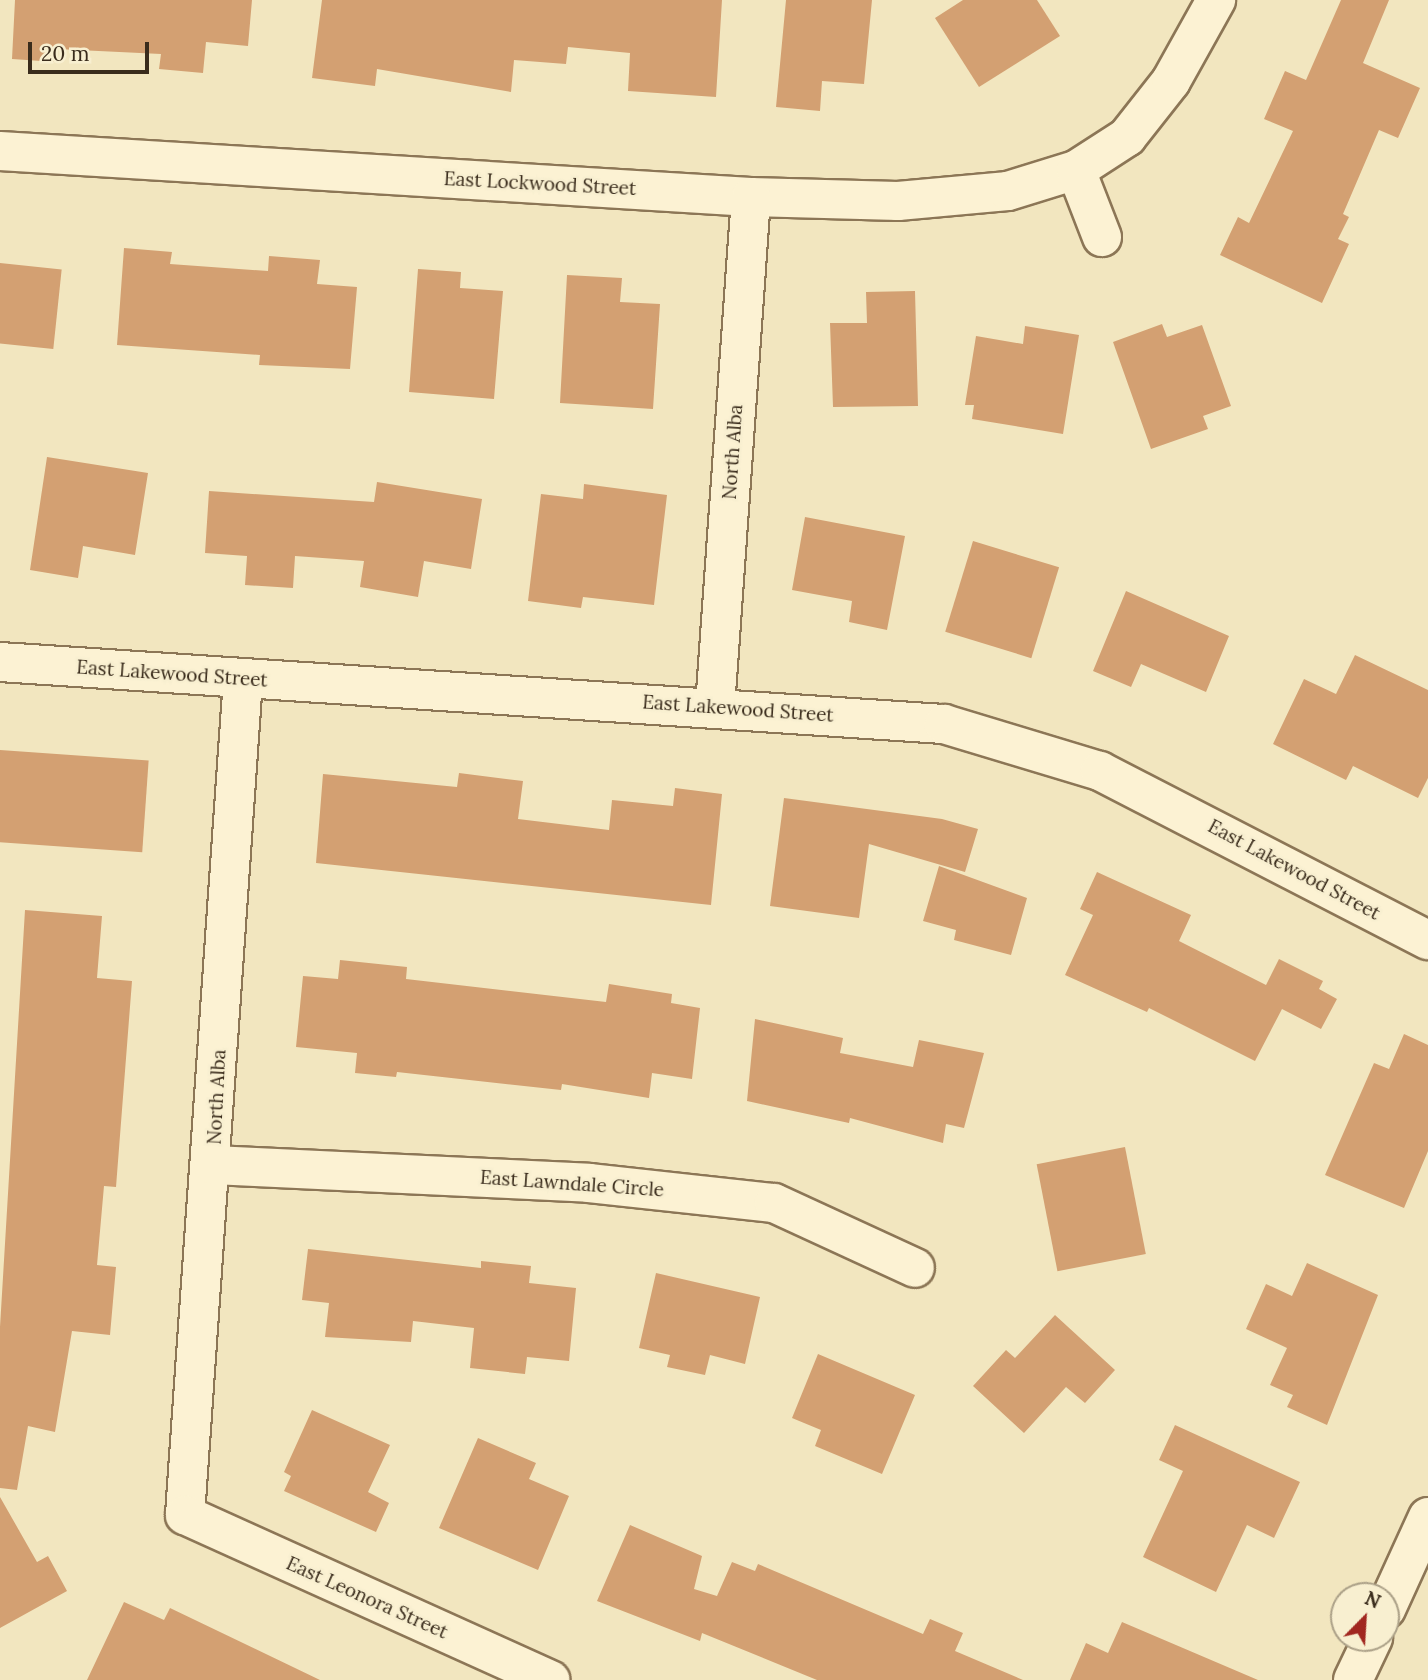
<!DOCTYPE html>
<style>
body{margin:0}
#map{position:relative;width:1428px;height:1680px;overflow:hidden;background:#f2e6bf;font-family:Lora,serif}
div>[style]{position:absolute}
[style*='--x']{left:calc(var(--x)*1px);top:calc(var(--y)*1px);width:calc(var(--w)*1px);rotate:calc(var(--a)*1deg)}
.building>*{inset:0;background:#d3a072;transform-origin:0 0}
.roads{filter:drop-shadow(2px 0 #8c7656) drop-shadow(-2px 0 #8c7656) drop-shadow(0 2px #8c7656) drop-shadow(0 -2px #8c7656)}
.minor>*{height:38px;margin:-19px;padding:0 19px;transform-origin:19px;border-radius:19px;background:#fcf2d3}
span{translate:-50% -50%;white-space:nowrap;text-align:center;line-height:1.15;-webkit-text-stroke:5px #f8efd0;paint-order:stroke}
.street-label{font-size:19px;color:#3a2c1c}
.north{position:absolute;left:1330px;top:1582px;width:70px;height:70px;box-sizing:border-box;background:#f8efd0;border:2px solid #aca188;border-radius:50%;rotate:24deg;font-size:19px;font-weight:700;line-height:28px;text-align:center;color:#3a2c1c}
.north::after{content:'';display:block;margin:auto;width:24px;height:32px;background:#a12720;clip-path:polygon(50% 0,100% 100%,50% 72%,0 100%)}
.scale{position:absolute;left:28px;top:42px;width:121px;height:32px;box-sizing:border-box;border:4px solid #3a2c1c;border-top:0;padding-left:9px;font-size:21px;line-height:24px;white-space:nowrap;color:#3a2c1c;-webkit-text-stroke:5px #f8efd0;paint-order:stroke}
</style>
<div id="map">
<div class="building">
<i style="clip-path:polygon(15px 0,252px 0,248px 46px,206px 42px,203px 73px,159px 69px,161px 54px,57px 49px,56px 62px,12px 59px)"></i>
<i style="clip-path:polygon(322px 0,722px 0,716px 97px,628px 91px,630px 53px,568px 47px,566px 64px,514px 60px,511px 92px,377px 69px,375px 86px,312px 78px)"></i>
<i style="clip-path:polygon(786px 0,872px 0,864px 84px,822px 81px,820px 111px,776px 107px)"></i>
<i style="clip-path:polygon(963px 0,1037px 0,1060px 36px,979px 87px,935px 18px)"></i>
<i style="clip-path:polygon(1341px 0,1389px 0,1363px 63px,1420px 88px,1398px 138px,1379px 130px,1343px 214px,1349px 217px,1338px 239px,1349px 244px,1322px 303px,1220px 255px,1238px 217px,1249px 223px,1293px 131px,1264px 119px,1285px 71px,1306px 80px)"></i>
<i style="clip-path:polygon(124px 248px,172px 252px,170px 264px,268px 271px,269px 256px,320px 260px,317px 284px,357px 287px,350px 369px,259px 365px,260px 355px,117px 345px)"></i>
<i style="left:0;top:263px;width:62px;height:80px;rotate:6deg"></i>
<i style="clip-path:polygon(418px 269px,461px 272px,460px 288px,503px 291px,494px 399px,409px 392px)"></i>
<i style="clip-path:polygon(567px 275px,622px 278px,620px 302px,660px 304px,653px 409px,560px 403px)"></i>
<i style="clip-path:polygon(915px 291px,918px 406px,833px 407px,830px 323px,867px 323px,866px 292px)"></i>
<i style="clip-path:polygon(1162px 324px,1167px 337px,1202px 325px,1231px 406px,1203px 416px,1208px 429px,1151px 449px,1113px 342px)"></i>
<i style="clip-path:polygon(1025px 326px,1079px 335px,1063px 434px,972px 419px,974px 405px,965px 405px,976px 336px,1023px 344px)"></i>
<i style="clip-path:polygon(47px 457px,148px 473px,135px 555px,83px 546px,78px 578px,30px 570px)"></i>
<i style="clip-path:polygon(377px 482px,482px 499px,471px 569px,424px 561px,418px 597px,360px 587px,364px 561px,295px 556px,293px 588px,245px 585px,247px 556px,205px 553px,209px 491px,374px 502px)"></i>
<i style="clip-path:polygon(584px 484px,667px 495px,654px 605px,583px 597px,581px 608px,528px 601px,541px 494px,583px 499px)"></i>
<i style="clip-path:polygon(805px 517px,905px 536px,887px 630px,849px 622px,852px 601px,792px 590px)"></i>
<i style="left:973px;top:541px;width:90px;height:95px;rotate:17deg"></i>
<i style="clip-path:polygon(1126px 591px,1229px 636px,1206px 692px,1141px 664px,1131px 687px,1093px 671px)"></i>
<i style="clip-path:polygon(1355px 655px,1428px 690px,1428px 778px,1418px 798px,1353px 766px,1346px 780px,1273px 744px,1304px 679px,1336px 694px)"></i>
<i style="left:0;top:750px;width:149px;height:92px;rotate:4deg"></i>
<i style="clip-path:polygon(459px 773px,523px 781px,518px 819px,609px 830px,612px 800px,673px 806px,675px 788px,722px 794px,711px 905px,316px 863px,323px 774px,457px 787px)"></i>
<i style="clip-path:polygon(784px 798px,942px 819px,978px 829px,965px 872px,869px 844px,859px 918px,770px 906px)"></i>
<i style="clip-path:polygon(939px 866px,1027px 898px,1011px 955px,954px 940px,956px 930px,923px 921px)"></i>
<i style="clip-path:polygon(1097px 872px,1191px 915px,1179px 941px,1266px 985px,1279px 959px,1323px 981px,1319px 989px,1337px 999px,1321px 1029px,1282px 1009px,1255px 1061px,1149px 1008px,1147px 1012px,1065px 975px,1093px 915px,1080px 909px)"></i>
<i style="clip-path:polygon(25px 910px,102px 916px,97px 978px,132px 981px,116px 1187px,104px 1186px,97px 1265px,116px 1267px,110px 1335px,72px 1331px,55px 1432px,28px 1426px,17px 1490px,0 1488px,0 1327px)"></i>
<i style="clip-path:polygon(340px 960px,407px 967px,406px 979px,606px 1002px,609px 984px,672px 994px,671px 1003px,700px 1008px,692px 1079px,652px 1073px,649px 1098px,562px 1084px,561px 1090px,397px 1072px,396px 1077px,355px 1073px,357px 1053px,296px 1047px,303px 976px,338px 979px)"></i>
<i style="clip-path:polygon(755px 1019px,843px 1038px,840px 1053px,913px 1067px,919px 1040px,984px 1053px,964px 1128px,946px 1124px,943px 1143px,850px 1118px,849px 1123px,747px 1101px)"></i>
<i style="clip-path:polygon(1404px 1034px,1428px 1045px,1428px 1151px,1404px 1208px,1325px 1175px,1374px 1063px,1389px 1069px)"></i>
<i style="left:1125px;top:1147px;width:109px;height:90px;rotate:79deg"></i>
<i style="clip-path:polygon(308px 1249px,481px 1268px,481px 1261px,531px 1266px,529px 1283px,576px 1288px,569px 1361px,527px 1357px,525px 1374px,470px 1368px,474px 1328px,413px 1321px,411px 1342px,325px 1337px,329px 1303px,302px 1300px)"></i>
<i style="clip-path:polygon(1307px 1263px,1378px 1295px,1327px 1425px,1287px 1407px,1293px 1395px,1270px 1385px,1287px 1348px,1246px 1329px,1266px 1284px,1292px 1296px)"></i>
<i style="clip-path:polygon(656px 1273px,760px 1297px,745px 1364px,710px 1355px,705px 1375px,667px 1367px,670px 1355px,639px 1348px)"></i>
<i style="clip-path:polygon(1055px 1315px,1115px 1370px,1085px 1403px,1066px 1387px,1024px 1433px,973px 1386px,1006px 1350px,1015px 1358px)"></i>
<i style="clip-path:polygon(818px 1354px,915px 1395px,882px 1474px,815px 1446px,821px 1430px,792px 1418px)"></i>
<i style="clip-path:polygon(312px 1410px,390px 1445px,368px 1492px,389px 1503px,376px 1532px,284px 1491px,291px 1476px,284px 1472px)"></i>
<i style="clip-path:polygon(1175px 1425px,1300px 1482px,1274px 1538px,1247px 1525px,1216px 1592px,1143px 1557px,1183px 1471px,1159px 1460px)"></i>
<i style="clip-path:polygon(478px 1438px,536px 1463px,529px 1479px,569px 1496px,538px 1570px,439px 1528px)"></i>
<i style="clip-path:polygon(0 1497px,37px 1562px,48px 1556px,67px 1591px,0 1628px)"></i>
<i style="clip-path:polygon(630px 1525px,702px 1556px,694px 1589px,717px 1596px,732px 1562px,755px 1571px,758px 1564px,923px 1634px,930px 1619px,963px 1633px,955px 1651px,1023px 1680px,817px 1680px,702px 1633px,700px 1641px,597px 1601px)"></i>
<i style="clip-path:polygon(124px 1602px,164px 1620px,170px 1608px,320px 1680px,87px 1680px)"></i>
<i style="clip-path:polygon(1122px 1622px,1258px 1680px,1070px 1680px,1086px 1643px,1108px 1653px)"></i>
</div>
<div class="roads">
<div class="minor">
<i style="--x:0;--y:151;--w:752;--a:3.51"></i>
<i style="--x:751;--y:197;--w:147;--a:1.6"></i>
<i style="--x:898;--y:201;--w:110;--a:-5.2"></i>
<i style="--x:1008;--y:191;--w:71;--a:-17.2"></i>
<i style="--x:1076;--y:170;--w:61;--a:-32.9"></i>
<i style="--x:1127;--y:137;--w:71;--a:-51.8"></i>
<i style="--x:1171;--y:81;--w:93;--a:-60.9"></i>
<i style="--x:1076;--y:170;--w:72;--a:68.8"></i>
<i style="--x:0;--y:662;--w:946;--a:3.76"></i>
<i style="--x:944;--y:724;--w:163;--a:16.8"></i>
<i style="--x:1100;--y:771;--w:369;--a:27.3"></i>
<i style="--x:243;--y:679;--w:838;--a:93.97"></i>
<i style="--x:185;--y:1515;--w:401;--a:24.3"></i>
<i style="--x:715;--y:707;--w:511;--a:-85.96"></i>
<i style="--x:213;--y:1165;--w:376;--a:2.7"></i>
<i style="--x:589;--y:1183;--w:186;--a:6.2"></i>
<i style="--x:774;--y:1203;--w:155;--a:24.7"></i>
<i style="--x:1386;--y:1609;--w:101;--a:-65.5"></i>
<i style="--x:1353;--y:1680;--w:47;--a:-64.5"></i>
</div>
</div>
<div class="street-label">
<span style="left:540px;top:184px;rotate:3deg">East Lockwood Street</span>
<span style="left:733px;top:452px;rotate:-86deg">North Alba</span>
<span style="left:172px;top:674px;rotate:4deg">East Lakewood Street</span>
<span style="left:738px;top:709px;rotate:4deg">East Lakewood Street</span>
<span style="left:1294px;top:870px;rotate:28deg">East Lakewood Street</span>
<span style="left:217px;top:1097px;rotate:-87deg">North Alba</span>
<span style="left:572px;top:1184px;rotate:4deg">East Lawndale Circle</span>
<span style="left:367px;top:1598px;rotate:24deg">East Leonora Street</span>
</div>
<div class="north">N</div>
<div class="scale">20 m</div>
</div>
